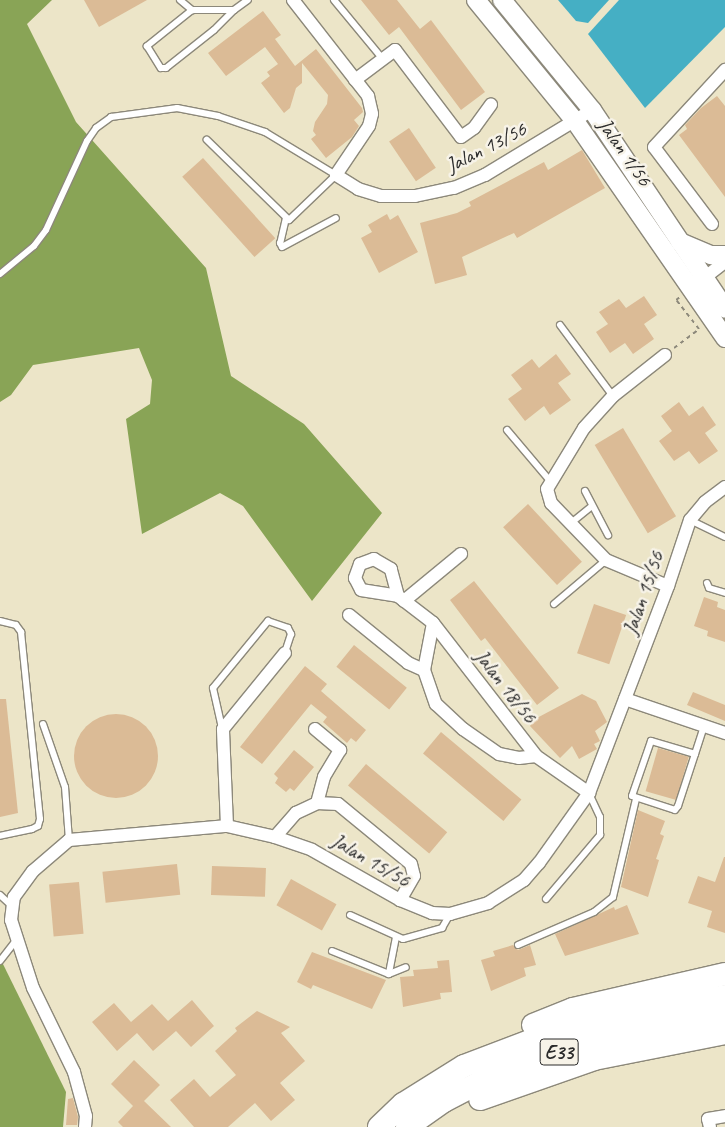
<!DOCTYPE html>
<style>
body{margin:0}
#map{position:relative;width:725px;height:1127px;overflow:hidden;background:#ece5c8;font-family:Caveat,sans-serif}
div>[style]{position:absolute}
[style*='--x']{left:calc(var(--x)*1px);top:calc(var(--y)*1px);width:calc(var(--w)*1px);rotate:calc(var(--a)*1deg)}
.forest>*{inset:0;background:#89a456}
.water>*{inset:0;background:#45afc4}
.building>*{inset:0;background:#dbbb96;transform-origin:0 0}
.round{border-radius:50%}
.path>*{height:2px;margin-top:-1px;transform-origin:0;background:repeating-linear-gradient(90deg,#8c887a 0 4px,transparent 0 8px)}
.roads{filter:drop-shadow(1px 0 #8c887a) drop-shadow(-1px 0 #8c887a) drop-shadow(0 1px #8c887a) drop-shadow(0 -1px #8c887a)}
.lane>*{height:6px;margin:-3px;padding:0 3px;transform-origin:3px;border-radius:3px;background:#fff}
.street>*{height:12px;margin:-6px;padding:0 6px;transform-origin:6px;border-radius:6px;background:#fff}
.secondary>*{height:18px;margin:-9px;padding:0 9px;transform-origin:9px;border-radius:9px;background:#fff}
.highway>*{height:22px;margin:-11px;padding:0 11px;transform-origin:11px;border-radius:11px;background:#fff}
span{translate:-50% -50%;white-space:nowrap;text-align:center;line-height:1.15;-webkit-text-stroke:5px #f7f3e8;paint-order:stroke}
.shield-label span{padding:1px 4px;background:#f7f3e8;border:1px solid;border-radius:4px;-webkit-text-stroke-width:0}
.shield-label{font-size:20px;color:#2b2b2b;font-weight:700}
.street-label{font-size:21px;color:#2b2b2b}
</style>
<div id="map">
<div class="forest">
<i style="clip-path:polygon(0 0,52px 0,27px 24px,76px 122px,206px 268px,231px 376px,304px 424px,382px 513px,312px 601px,243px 506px,220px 493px,142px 534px,126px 419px,150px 404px,152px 380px,139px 348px,33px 365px,11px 395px,0 402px)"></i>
<i style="clip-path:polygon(0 958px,66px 1092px,63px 1127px,0 1127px)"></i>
</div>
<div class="water">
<i style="clip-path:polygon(558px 0,609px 0,588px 23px,576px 21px)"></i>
<i style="clip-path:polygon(619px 0,725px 0,725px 27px,645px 108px,588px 34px)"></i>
</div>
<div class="building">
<i style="clip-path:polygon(84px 0,147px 0,99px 27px)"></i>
<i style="clip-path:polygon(361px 0,397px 0,420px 29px,431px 20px,485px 92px,461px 110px,399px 27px,389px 35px)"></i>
<i style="clip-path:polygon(263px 11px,281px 35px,275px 39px,295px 66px,316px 49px,362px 108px,363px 112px,354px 120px,359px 126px,352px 137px,326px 158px,311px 139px,316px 135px,313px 131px,315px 122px,327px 104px,328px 95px,302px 63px,302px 83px,296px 88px,290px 108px,284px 113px,261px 83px,270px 76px,267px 72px,278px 64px,265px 47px,226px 76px,208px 53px)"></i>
<i style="clip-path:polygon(717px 96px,725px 106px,725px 197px,679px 135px,687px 129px,685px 125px,701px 108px)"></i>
<i style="left:409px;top:128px;width:48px;height:24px;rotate:56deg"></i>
<i style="clip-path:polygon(582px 150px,605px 188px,517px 238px,514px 233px,462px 257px,467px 275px,435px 284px,420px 223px,457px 213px,471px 206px,469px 202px,544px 162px,548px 170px)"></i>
<i style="left:203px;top:158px;width:108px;height:28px;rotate:48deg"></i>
<i style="clip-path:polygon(387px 214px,390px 220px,398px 215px,418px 252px,379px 273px,361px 238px,372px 232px,368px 225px)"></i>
<i style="clip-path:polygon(644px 296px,657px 315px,644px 324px,654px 339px,633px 354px,625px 343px,610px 353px,596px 332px,608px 324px,599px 312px,619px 299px,626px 308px)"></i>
<i style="clip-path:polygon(556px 354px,571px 374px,558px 383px,571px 400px,550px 415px,544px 406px,525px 421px,508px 399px,522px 389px,511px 375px,532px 359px,539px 368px)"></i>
<i style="clip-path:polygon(679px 402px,689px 416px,703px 406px,716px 425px,705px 433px,718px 451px,699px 464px,689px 451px,674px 461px,659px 441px,672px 431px,661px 416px)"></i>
<i style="left:623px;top:428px;width:103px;height:33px;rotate:59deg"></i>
<i style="left:528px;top:504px;width:79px;height:34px;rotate:47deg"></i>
<i style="clip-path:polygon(474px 581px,559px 688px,537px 705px,485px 638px,481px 641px,450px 600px)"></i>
<i style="clip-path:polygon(704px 597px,718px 602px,717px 607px,725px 610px,725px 642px,707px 636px,708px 631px,694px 626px)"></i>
<i style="left:594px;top:604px;width:34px;height:52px;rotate:19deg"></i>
<i style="left:354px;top:645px;width:68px;height:28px;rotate:39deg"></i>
<i style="clip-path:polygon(305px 666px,327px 684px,321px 691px,366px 730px,356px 742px,351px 738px,347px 743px,323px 722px,327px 717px,311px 704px,262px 764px,240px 747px)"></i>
<i style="clip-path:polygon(693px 692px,725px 705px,725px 721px,687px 705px)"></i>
<i style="clip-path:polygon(582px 694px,596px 701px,607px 722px,595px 731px,600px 741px,594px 744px,597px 749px,579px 759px,572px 746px,560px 758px,530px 726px,535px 719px)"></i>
<i style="clip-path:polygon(0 699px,6px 699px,18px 813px,0 817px)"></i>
<i class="round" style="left:74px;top:714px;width:84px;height:84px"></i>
<i style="left:441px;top:732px;width:105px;height:28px;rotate:40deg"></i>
<i style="left:658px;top:748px;width:32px;height:45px;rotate:16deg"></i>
<i style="clip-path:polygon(294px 750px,314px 767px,294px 791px,290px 788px,286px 792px,275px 783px,278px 778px,274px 774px)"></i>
<i style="left:366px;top:764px;width:106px;height:28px;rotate:40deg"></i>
<i style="clip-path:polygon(638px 810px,665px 821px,660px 834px,664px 836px,656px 859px,659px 860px,648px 897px,621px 887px)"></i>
<i style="clip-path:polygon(724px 857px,725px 857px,725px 933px,707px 927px,712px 911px,688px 903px,698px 876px,715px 882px)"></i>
<i style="left:177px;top:864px;width:31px;height:75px;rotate:84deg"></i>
<i style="left:212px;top:866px;width:54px;height:29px;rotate:2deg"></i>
<i style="left:291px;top:879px;width:52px;height:30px;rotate:29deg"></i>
<i style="left:79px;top:882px;width:52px;height:30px;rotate:85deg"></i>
<i style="clip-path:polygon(627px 905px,639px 934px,565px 956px,555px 934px,614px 907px,615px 910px)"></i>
<i style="clip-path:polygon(513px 945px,518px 950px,530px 945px,536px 965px,524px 968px,526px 976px,491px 991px,481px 960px,495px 956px,493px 951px)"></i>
<i style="clip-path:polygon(312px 952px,386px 980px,372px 1009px,313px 985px,311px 989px,297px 982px)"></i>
<i style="clip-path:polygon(449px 960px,452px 992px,440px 993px,441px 999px,403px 1007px,400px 977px,414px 976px,413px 970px,438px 968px,437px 961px)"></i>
<i style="clip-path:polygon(192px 1000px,214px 1026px,191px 1047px,176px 1031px,153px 1051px,137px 1033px,117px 1051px,92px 1022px,114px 1003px,131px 1022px,152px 1004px,168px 1021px)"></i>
<i style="clip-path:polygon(257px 1011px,290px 1027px,281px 1033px,305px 1061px,280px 1083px,295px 1100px,271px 1121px,255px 1103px,228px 1127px,194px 1127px,170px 1100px,194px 1079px,210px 1097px,236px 1075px,215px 1051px,237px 1031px,235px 1028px)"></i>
<i style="clip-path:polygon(134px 1060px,160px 1085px,144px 1101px,171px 1127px,123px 1127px,118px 1122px,133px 1106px,111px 1084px)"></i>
<i style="clip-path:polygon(73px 1098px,78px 1117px,77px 1125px,66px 1125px,68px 1099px)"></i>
</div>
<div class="path">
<i style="--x:674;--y:348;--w:31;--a:-37"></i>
<i style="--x:699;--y:329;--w:37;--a:-128"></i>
<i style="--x:676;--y:300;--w:5;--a:-37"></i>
</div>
<div class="roads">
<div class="lane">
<i style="--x:180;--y:0;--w:16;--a:40"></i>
<i style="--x:192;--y:10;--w:42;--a:0"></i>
<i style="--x:234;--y:10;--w:17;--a:-36"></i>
<i style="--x:334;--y:0;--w:75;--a:50.4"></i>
<i style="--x:192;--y:10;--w:58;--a:141.3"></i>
<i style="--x:147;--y:46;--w:26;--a:58"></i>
<i style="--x:161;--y:68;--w:5;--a:0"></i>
<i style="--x:166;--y:68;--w:61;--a:-38.4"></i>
<i style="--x:214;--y:30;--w:28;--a:-45"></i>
<i style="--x:286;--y:218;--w:26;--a:103"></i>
<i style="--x:280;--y:243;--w:4;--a:63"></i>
<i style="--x:282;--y:247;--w:61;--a:-28.2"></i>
<i style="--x:0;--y:274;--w:44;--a:-39.5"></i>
<i style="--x:34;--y:246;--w:20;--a:-53"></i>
<i style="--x:46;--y:230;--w:98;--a:-65.3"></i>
<i style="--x:87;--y:141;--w:16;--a:-55"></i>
<i style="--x:96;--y:128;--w:19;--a:-36"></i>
<i style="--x:111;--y:117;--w:67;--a:-7.8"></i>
<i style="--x:177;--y:108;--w:42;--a:11"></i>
<i style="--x:218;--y:116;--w:50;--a:18.8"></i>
<i style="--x:265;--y:132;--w:83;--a:31.2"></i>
<i style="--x:336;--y:175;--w:65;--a:136.2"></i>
<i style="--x:289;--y:220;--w:115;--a:-135.7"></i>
<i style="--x:560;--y:325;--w:89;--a:53.3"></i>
<i style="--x:507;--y:430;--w:68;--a:49.8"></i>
<i style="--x:585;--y:491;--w:50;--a:62.4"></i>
<i style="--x:690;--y:520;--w:39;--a:26"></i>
<i style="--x:571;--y:523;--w:27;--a:-39"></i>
<i style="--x:707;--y:583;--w:5;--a:68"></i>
<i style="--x:709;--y:588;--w:17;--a:17"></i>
<i style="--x:554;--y:604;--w:68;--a:-40.2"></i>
<i style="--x:0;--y:621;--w:16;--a:14"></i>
<i style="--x:16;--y:625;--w:9;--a:54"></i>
<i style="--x:21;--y:632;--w:188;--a:84.2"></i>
<i style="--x:40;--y:819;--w:7;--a:106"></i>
<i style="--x:38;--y:826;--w:7;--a:153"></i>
<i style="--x:32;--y:829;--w:33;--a:168"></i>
<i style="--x:43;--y:724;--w:67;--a:70.8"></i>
<i style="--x:65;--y:787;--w:53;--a:85.7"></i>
<i style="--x:222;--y:728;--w:41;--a:-102.7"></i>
<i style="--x:213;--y:688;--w:87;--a:-50.6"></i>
<i style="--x:268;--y:621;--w:21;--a:19"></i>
<i style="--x:288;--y:628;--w:7;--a:63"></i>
<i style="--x:291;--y:634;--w:20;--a:108"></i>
<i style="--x:695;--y:754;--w:46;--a:-163.5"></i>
<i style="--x:651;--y:741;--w:58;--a:109.1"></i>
<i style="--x:632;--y:796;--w:45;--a:18"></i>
<i style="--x:675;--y:810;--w:5;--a:-53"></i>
<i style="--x:678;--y:806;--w:55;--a:-71.9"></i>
<i style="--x:695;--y:754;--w:29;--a:-72"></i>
<i style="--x:0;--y:895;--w:16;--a:43"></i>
<i style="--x:546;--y:899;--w:84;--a:-49.8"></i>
<i style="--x:600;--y:835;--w:18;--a:-90"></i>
<i style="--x:600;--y:817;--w:26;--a:-115"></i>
<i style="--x:350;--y:915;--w:58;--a:24.4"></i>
<i style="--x:403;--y:939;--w:41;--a:-15.8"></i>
<i style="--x:442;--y:928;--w:16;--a:-60"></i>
<i style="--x:396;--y:937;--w:38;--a:101"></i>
<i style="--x:389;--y:974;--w:18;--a:-22"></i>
<i style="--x:518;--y:945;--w:83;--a:-23.5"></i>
<i style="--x:594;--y:912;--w:24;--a:-38"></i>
<i style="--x:613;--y:897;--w:101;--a:-76.8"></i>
<i style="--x:332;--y:951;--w:61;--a:22"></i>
<i style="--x:0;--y:961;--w:28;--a:-52"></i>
</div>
<div class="street">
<i style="--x:293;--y:0;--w:122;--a:52"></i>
<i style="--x:368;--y:96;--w:18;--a:77"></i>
<i style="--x:372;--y:114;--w:12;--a:104"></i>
<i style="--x:369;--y:126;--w:59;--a:124"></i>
<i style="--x:336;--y:175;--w:26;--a:32"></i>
<i style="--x:358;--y:189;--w:24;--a:17"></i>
<i style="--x:381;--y:196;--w:34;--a:0"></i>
<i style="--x:415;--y:196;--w:40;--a:-12"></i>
<i style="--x:454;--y:188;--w:34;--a:-23"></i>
<i style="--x:485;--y:175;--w:125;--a:-31.3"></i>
<i style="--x:355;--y:80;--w:50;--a:-36.9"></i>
<i style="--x:395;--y:50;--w:109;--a:52.8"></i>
<i style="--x:461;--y:137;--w:16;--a:-35"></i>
<i style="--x:474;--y:128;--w:29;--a:-54"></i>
<i style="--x:712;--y:224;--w:96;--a:-127"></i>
<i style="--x:654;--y:147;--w:105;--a:-47.3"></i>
<i style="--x:699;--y:282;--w:33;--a:-38"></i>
<i style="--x:665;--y:355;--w:66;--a:141.7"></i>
<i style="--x:613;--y:396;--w:43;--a:132.2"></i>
<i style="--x:584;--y:428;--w:71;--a:121.2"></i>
<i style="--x:547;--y:489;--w:15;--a:74"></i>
<i style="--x:551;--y:503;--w:79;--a:46"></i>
<i style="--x:606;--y:560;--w:67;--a:22.8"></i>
<i style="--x:398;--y:596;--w:28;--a:-105"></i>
<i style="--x:391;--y:569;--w:20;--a:-150"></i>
<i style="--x:374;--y:559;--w:15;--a:160"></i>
<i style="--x:360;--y:564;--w:15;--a:110"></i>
<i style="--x:355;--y:578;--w:13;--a:63"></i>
<i style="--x:361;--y:590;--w:37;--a:9"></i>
<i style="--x:398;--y:596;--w:44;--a:37.6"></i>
<i style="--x:433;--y:623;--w:168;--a:52.2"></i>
<i style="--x:536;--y:756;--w:65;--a:34.9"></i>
<i style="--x:404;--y:601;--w:74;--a:-39.5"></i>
<i style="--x:349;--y:615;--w:76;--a:39.1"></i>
<i style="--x:408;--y:663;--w:17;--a:24"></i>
<i style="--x:433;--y:623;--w:48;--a:100.8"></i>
<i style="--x:424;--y:670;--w:36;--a:71"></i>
<i style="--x:436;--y:704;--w:37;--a:43"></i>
<i style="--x:463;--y:729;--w:44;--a:34.8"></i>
<i style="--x:499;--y:754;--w:20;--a:11"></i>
<i style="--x:519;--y:758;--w:17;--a:-7"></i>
<i style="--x:625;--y:699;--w:106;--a:18.8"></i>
<i style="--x:315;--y:729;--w:33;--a:40"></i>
<i style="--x:340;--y:750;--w:31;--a:121"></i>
<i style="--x:324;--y:777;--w:27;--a:105"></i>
<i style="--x:227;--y:826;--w:97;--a:-92.4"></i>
<i style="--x:223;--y:729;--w:98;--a:-50.8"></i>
<i style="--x:275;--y:837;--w:32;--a:-49"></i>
<i style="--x:296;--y:813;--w:23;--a:-25"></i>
<i style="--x:317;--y:803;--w:21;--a:3"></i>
<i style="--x:338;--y:804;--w:94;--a:39.4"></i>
<i style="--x:411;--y:864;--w:12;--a:76"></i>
<i style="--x:414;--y:876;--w:28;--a:120"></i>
<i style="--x:85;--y:1127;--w:11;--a:-85"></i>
<i style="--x:86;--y:1116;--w:46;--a:-105.3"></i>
<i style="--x:74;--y:1072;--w:93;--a:-116"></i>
<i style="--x:33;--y:988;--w:71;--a:-107.9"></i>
<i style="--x:11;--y:920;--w:23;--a:-83"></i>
<i style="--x:14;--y:897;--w:32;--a:-54"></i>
<i style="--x:33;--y:871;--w:48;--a:-40.7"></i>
<i style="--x:69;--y:840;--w:159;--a:-5.1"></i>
<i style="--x:227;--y:826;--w:49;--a:12.9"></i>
<i style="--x:275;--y:837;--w:39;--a:19"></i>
<i style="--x:312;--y:850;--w:101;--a:29.6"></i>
<i style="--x:400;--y:900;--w:35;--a:22"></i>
<i style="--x:432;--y:913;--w:18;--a:3"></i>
<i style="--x:450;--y:914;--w:40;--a:-16"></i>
<i style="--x:488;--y:903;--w:43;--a:-32.6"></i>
<i style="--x:524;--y:880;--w:23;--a:-49"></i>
<i style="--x:539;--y:863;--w:86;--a:-54.5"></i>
<i style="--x:589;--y:793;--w:222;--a:-69.1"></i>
<i style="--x:668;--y:586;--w:70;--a:-71.6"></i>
<i style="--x:690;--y:520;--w:23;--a:-50"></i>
<i style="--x:705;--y:502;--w:25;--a:-37"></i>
<i style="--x:710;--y:1127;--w:8;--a:-104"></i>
<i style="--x:708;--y:1119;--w:17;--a:-10"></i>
</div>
<div class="secondary">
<i style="--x:476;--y:0;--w:156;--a:50.7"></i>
<i style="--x:575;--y:121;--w:264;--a:55.3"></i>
<i style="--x:502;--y:0;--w:142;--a:50.7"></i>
<i style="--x:592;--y:110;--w:239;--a:56.2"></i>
<i style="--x:680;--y:242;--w:34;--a:23"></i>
<i style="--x:711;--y:255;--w:14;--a:0"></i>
</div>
<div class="highway">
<i style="--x:533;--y:1025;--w:43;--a:-21.8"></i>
<i style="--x:573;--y:1009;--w:156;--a:-13"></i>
<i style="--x:480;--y:1099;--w:121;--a:-19.3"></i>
<i style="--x:594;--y:1059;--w:134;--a:-11.2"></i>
<i style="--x:379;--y:1127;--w:33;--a:-44"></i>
<i style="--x:403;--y:1104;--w:72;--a:-31.9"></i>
<i style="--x:464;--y:1066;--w:71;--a:-20.7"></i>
<i style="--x:530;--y:1041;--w:52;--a:-17.7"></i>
<i style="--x:580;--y:1025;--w:148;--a:-11.3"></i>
<i style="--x:407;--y:1127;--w:45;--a:-35.1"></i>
<i style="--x:444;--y:1101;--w:54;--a:-27.5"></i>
<i style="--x:492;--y:1076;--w:47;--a:-21.1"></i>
<i style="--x:536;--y:1059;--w:52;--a:-17.7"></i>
<i style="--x:586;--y:1043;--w:142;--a:-11.4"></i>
</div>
</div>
<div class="shield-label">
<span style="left:559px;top:1052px">E33</span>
</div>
<div class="street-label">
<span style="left:486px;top:147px;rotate:-27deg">Jalan 13/56</span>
<span style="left:625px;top:152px;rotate:55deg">Jalan 1/56</span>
<span style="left:643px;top:593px;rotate:-71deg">Jalan 15/56</span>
<span style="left:506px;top:686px;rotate:52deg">Jalan 18/56</span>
<span style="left:371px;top:860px;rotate:30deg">Jalan 15/56</span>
</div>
</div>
